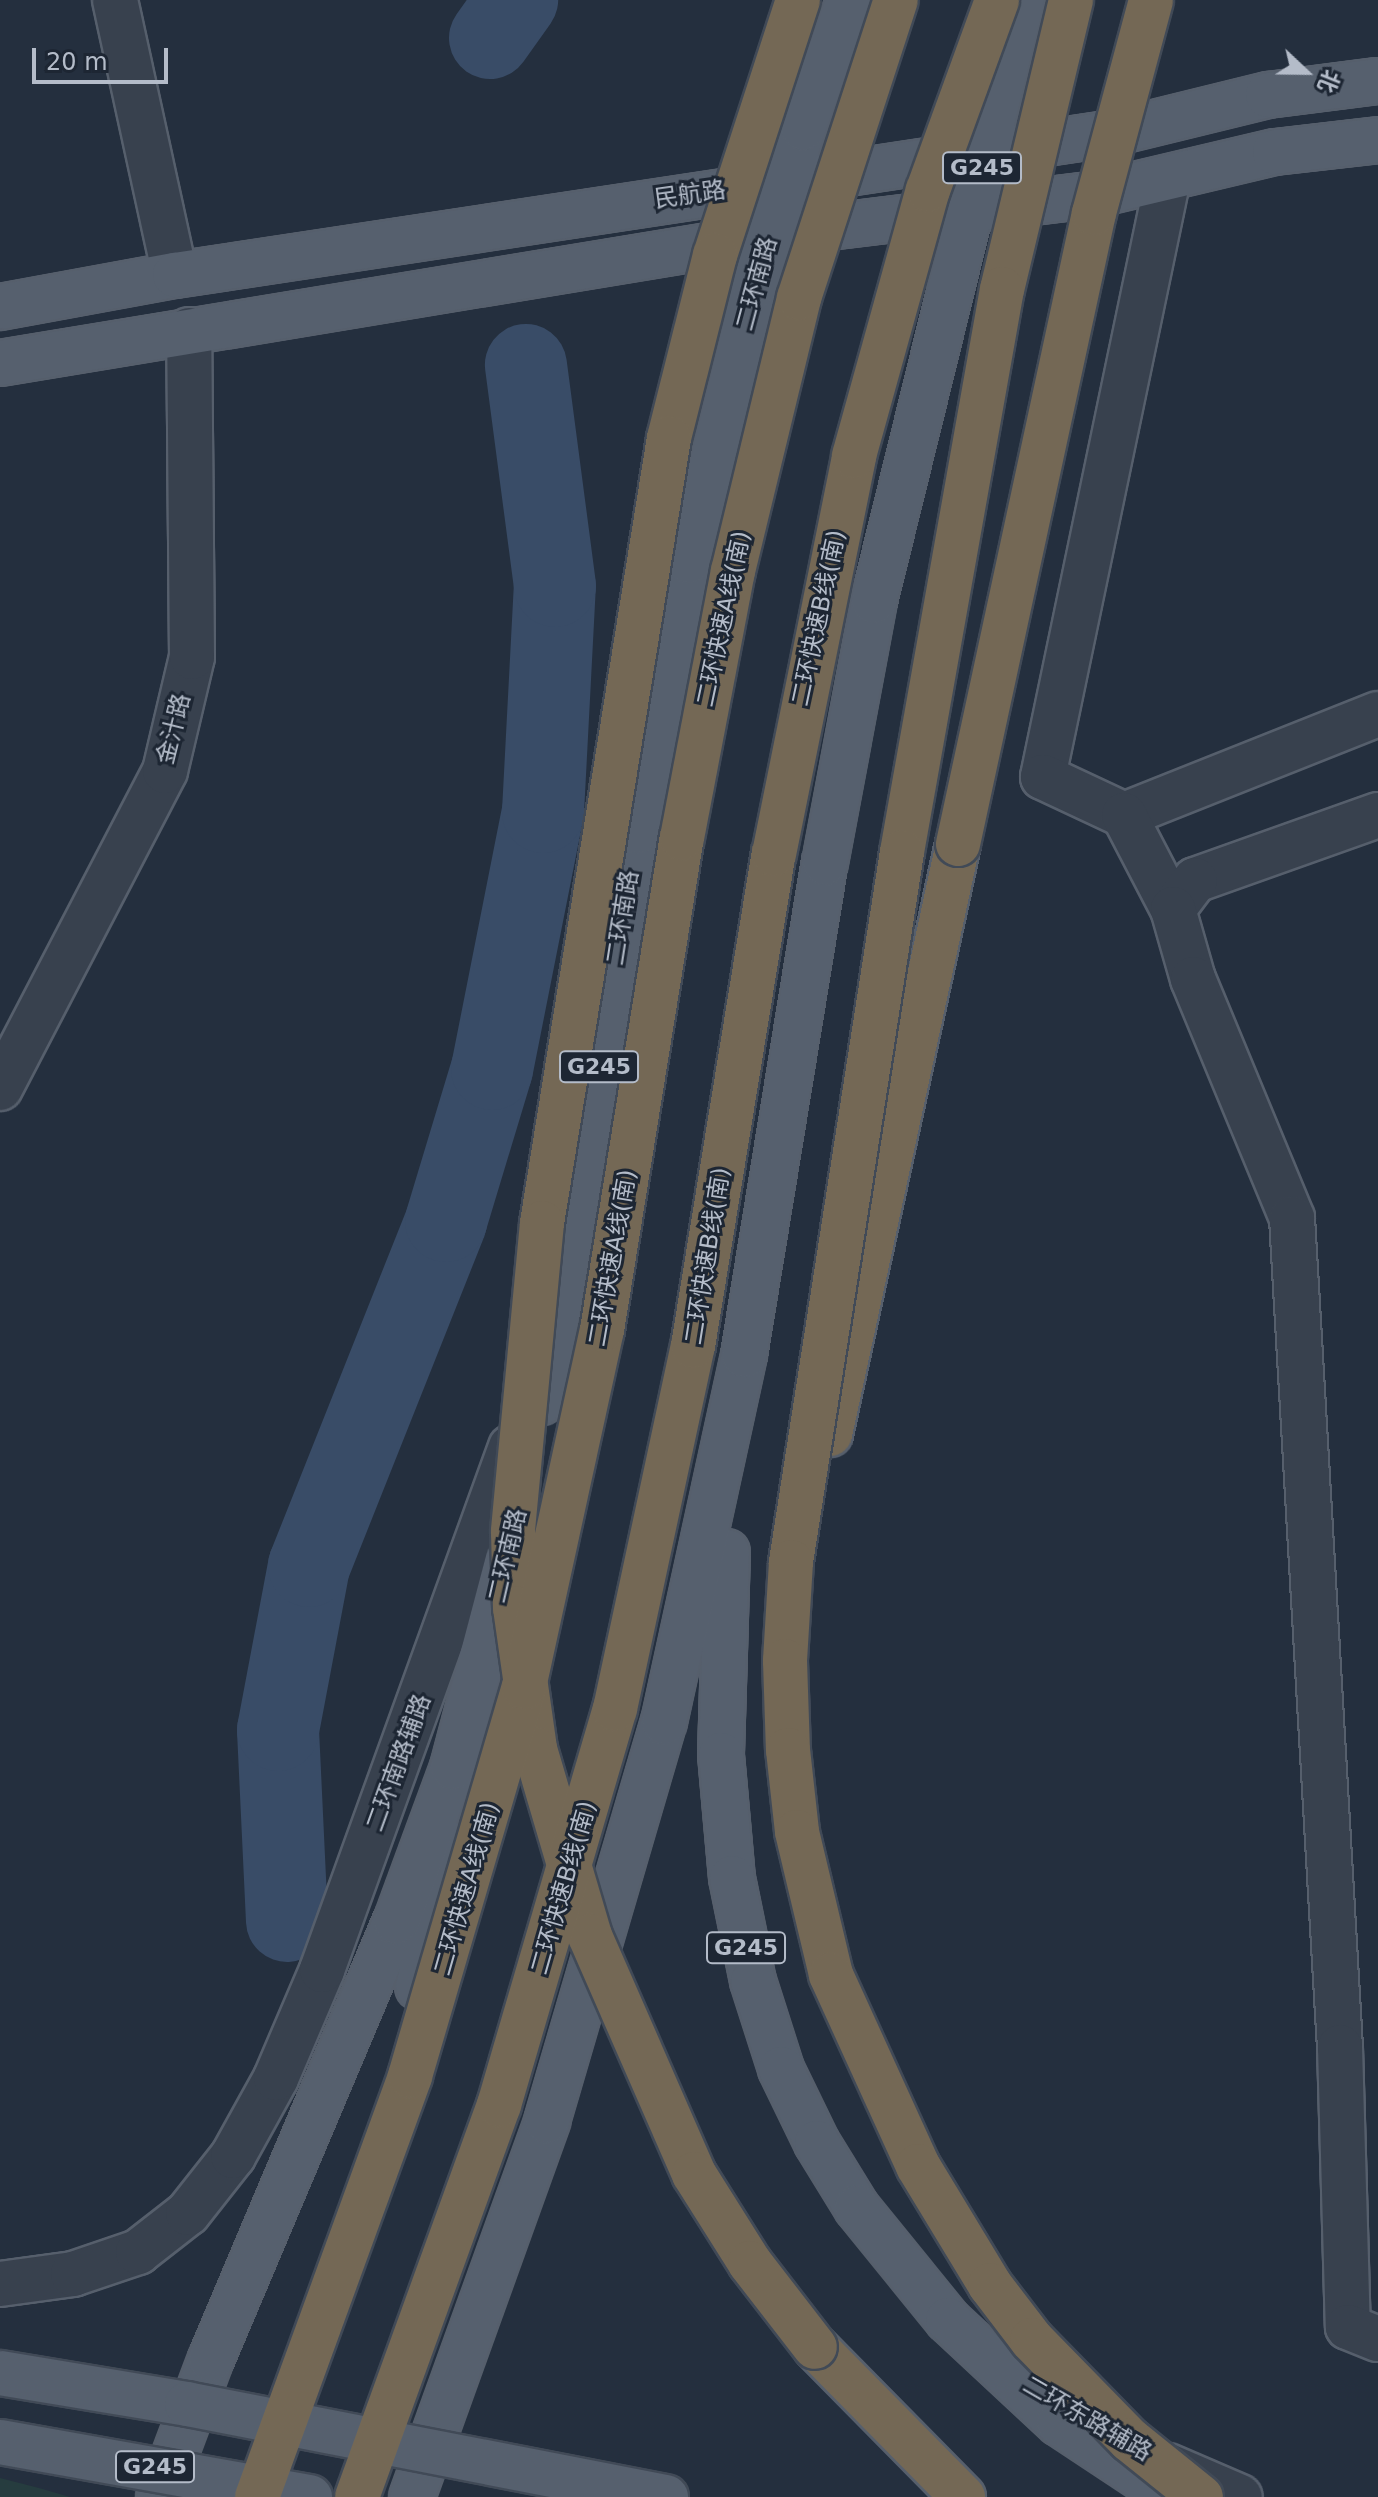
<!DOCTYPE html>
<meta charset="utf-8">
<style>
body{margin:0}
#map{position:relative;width:1378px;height:2497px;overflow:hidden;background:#242f3e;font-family:"DejaVu Sans","Noto Sans SC",sans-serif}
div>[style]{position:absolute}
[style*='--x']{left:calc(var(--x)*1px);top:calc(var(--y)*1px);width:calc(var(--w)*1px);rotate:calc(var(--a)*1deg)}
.green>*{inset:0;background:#263c3f}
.river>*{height:82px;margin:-41px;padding:0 41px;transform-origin:41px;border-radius:41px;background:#394c67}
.roads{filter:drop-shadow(2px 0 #565f6c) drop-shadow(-2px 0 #565f6c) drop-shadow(0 2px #565f6c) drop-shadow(0 -2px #565f6c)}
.minor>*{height:44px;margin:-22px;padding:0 22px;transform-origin:22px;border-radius:22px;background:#38414e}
.major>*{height:44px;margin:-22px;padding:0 22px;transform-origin:22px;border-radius:22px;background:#56606e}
.highway>*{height:44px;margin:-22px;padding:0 22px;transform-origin:22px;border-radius:22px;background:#746855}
.bridges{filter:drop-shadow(2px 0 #414a57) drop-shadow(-2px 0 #414a57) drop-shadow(0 2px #414a57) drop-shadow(0 -2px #414a57)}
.major-bridge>*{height:44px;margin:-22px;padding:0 22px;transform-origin:22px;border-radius:22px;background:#56606e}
.highway-bridge>*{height:44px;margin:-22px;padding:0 22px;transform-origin:22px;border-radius:22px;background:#746855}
span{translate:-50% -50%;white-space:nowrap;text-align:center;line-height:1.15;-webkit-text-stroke:6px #1d2633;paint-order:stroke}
.shield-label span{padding:2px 6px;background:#1d2633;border:2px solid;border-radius:6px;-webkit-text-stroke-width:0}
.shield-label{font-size:22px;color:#b4bcc9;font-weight:700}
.street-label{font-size:24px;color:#b4bcc9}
.north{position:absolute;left:1266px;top:32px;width:80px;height:80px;-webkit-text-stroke:6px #1d2633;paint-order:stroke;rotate:112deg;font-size:22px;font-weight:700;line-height:32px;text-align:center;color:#b4bcc9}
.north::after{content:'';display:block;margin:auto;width:28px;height:36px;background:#b4bcc9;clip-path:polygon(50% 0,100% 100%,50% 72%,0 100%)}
.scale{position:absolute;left:32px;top:48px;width:136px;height:36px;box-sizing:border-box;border:4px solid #b4bcc9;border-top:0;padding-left:10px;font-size:24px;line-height:28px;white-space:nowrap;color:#b4bcc9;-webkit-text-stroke:6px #1d2633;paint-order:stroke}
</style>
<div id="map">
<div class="green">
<i style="clip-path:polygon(0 2478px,39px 2488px,70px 2497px,0 2497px)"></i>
</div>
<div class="river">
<i style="--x:490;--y:38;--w:47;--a:-54.6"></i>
<i style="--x:287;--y:1921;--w:191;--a:-92.7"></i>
<i style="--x:278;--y:1730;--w:167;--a:-79.3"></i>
<i style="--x:309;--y:1566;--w:371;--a:-68.3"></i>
<i style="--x:446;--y:1221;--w:159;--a:-73.2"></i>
<i style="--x:492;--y:1069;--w:262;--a:-78.8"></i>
<i style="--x:543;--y:812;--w:226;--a:-87"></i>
<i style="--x:555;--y:586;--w:223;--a:-97.5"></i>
</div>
<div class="roads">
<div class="minor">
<i style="--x:115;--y:0;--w:281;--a:77.7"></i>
<i style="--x:1168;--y:178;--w:612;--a:101.79"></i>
<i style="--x:1043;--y:777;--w:89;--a:25.1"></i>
<i style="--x:1124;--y:815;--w:273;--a:-21.7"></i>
<i style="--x:1124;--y:815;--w:106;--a:62.5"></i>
<i style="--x:1378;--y:815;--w:194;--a:160.4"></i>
<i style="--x:1195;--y:880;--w:36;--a:127"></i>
<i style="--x:1173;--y:909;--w:73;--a:74.1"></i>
<i style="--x:1193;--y:979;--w:259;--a:67.5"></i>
<i style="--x:1292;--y:1218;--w:830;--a:86.69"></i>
<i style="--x:1340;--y:2047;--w:280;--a:88.4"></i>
<i style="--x:1348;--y:2327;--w:32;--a:22"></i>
<i style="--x:0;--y:1088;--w:357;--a:-62.5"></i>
<i style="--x:165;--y:771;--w:117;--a:-76.7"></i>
<i style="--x:192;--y:657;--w:327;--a:-90.5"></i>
<i style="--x:0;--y:2284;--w:74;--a:-7.8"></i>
<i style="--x:73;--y:2274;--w:69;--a:-18.7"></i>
<i style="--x:138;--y:2252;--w:63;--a:-38"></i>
<i style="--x:188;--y:2213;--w:73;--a:-51.7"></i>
<i style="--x:233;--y:2156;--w:89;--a:-61.1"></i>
<i style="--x:276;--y:2078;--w:117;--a:-66.9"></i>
<i style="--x:322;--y:1970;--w:556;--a:-70.13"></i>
<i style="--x:1168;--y:2466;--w:78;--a:23.3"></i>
</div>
<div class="major">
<i style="--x:0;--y:307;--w:178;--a:-10.4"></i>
<i style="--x:175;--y:275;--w:949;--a:-8.61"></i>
<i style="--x:1113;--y:133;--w:160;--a:-13.8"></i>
<i style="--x:1268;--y:95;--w:111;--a:-7.3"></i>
<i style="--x:0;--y:363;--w:816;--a:-9.38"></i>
<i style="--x:805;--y:230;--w:294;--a:-7"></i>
<i style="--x:1097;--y:194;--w:183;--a:-13.3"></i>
<i style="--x:1275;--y:152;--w:104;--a:-6.6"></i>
<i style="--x:542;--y:1402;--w:579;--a:-80.55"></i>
<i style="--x:637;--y:831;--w:275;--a:-79.1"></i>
<i style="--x:689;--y:561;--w:283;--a:-76.5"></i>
<i style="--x:755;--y:286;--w:165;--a:-73.1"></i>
<i style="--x:803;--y:128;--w:136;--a:-70.2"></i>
<i style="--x:727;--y:1552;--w:203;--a:91.7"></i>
<i style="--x:721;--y:1755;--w:123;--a:84.9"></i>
<i style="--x:732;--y:1878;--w:105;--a:78.5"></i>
<i style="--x:753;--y:1981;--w:92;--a:72.3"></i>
<i style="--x:781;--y:2069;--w:82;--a:64.1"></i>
<i style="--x:817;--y:2143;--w:76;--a:58.4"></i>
<i style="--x:857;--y:2208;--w:144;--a:50.9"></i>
<i style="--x:948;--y:2320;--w:151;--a:42.9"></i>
<i style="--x:1059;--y:2423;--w:134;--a:33.5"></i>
<i style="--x:418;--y:1987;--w:147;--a:-78.6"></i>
<i style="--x:159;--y:2497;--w:147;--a:-69.4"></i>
<i style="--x:211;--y:2359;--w:475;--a:-67.1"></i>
<i style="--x:396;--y:1922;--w:165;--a:-69.8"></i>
<i style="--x:453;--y:1767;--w:215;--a:-75.2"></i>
<i style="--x:412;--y:2497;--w:400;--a:-70.2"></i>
<i style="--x:547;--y:2121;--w:416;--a:-73.7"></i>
<i style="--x:664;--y:1722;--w:376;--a:-77.7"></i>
<i style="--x:744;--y:1355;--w:499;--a:-80.7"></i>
<i style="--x:825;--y:863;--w:267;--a:-79.4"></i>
<i style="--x:874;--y:601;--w:619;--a:-76.17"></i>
</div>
<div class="highway">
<i style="--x:830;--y:1434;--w:604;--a:-77.76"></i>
<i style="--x:815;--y:2347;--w:211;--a:45.4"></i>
</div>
</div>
<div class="bridges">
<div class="major-bridge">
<i style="--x:0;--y:2373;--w:190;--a:9.4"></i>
<i style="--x:187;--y:2404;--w:488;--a:11"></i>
<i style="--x:0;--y:2442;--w:315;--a:10.1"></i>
</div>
<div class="highway-bridge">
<i style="--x:798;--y:0;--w:268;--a:108"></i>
<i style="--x:715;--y:255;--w:189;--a:104.1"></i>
<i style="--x:669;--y:438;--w:795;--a:99.19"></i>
<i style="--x:542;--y:1223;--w:310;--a:95.4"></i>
<i style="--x:513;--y:1532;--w:76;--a:88.5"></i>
<i style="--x:515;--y:1608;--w:142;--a:81.9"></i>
<i style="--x:535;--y:1749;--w:195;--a:73.6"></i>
<i style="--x:590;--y:1936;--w:260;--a:66.4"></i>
<i style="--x:694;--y:2174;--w:105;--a:57.8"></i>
<i style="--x:750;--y:2263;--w:106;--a:52.3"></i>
<i style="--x:1071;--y:0;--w:297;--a:103.4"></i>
<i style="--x:1002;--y:289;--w:572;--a:100.07"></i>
<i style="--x:902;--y:852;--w:719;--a:98.89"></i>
<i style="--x:791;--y:1562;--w:99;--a:93.5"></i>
<i style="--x:785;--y:1661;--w:89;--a:88.1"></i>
<i style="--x:788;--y:1750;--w:82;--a:83.7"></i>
<i style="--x:797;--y:1832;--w:147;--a:76.6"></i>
<i style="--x:831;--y:1975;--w:210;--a:65.5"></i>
<i style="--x:918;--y:2166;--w:139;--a:58.8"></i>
<i style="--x:990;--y:2285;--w:69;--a:52.6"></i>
<i style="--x:1032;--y:2340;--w:140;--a:45.6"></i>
<i style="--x:1130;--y:2440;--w:91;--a:38.8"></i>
<i style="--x:958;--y:844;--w:645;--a:-77.84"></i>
<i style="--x:1094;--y:213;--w:220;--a:-75"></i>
<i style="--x:257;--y:2497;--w:448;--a:-70"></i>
<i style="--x:410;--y:2076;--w:405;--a:-73.7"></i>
<i style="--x:524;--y:1687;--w:365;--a:-77.7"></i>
<i style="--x:602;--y:1330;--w:498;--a:-80.8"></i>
<i style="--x:682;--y:838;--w:272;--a:-79.2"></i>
<i style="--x:733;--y:571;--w:281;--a:-76.4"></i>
<i style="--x:799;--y:298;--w:313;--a:-72"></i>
<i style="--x:357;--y:2497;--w:417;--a:-70.1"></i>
<i style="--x:499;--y:2105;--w:413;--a:-73.7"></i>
<i style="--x:615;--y:1709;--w:371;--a:-77.9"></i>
<i style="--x:693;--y:1346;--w:499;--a:-80.7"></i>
<i style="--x:774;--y:854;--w:406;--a:-78.6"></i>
<i style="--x:854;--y:456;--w:276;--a:-74.5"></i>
<i style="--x:928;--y:190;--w:202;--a:-70"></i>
</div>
</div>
<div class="shield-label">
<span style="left:982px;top:168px">G245</span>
<span style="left:599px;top:1067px">G245</span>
<span style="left:746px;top:1948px">G245</span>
<span style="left:155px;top:2467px">G245</span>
</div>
<div class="street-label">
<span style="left:690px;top:195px;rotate:-8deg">民航路</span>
<span style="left:757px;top:284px;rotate:-75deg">二环南路</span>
<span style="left:819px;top:618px;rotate:-78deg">二环快速B线(南)</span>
<span style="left:724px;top:619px;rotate:-78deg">二环快速A线(南)</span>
<span style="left:174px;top:729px;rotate:-76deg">金汁路</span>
<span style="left:623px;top:918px;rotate:-81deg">二环南路</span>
<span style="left:708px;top:1256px;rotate:-81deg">二环快速B线(南)</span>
<span style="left:613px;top:1258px;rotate:-80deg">二环快速A线(南)</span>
<span style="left:508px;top:1556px;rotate:-77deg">二环南路</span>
<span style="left:399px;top:1763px;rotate:-70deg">二环南路辅路</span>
<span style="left:564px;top:1888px;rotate:-74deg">二环快速B线(南)</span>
<span style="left:467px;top:1889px;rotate:-74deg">二环快速A线(南)</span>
<span style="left:1087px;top:2419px;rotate:30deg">二环东路辅路</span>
</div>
<div class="north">北</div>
<div class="scale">20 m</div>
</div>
